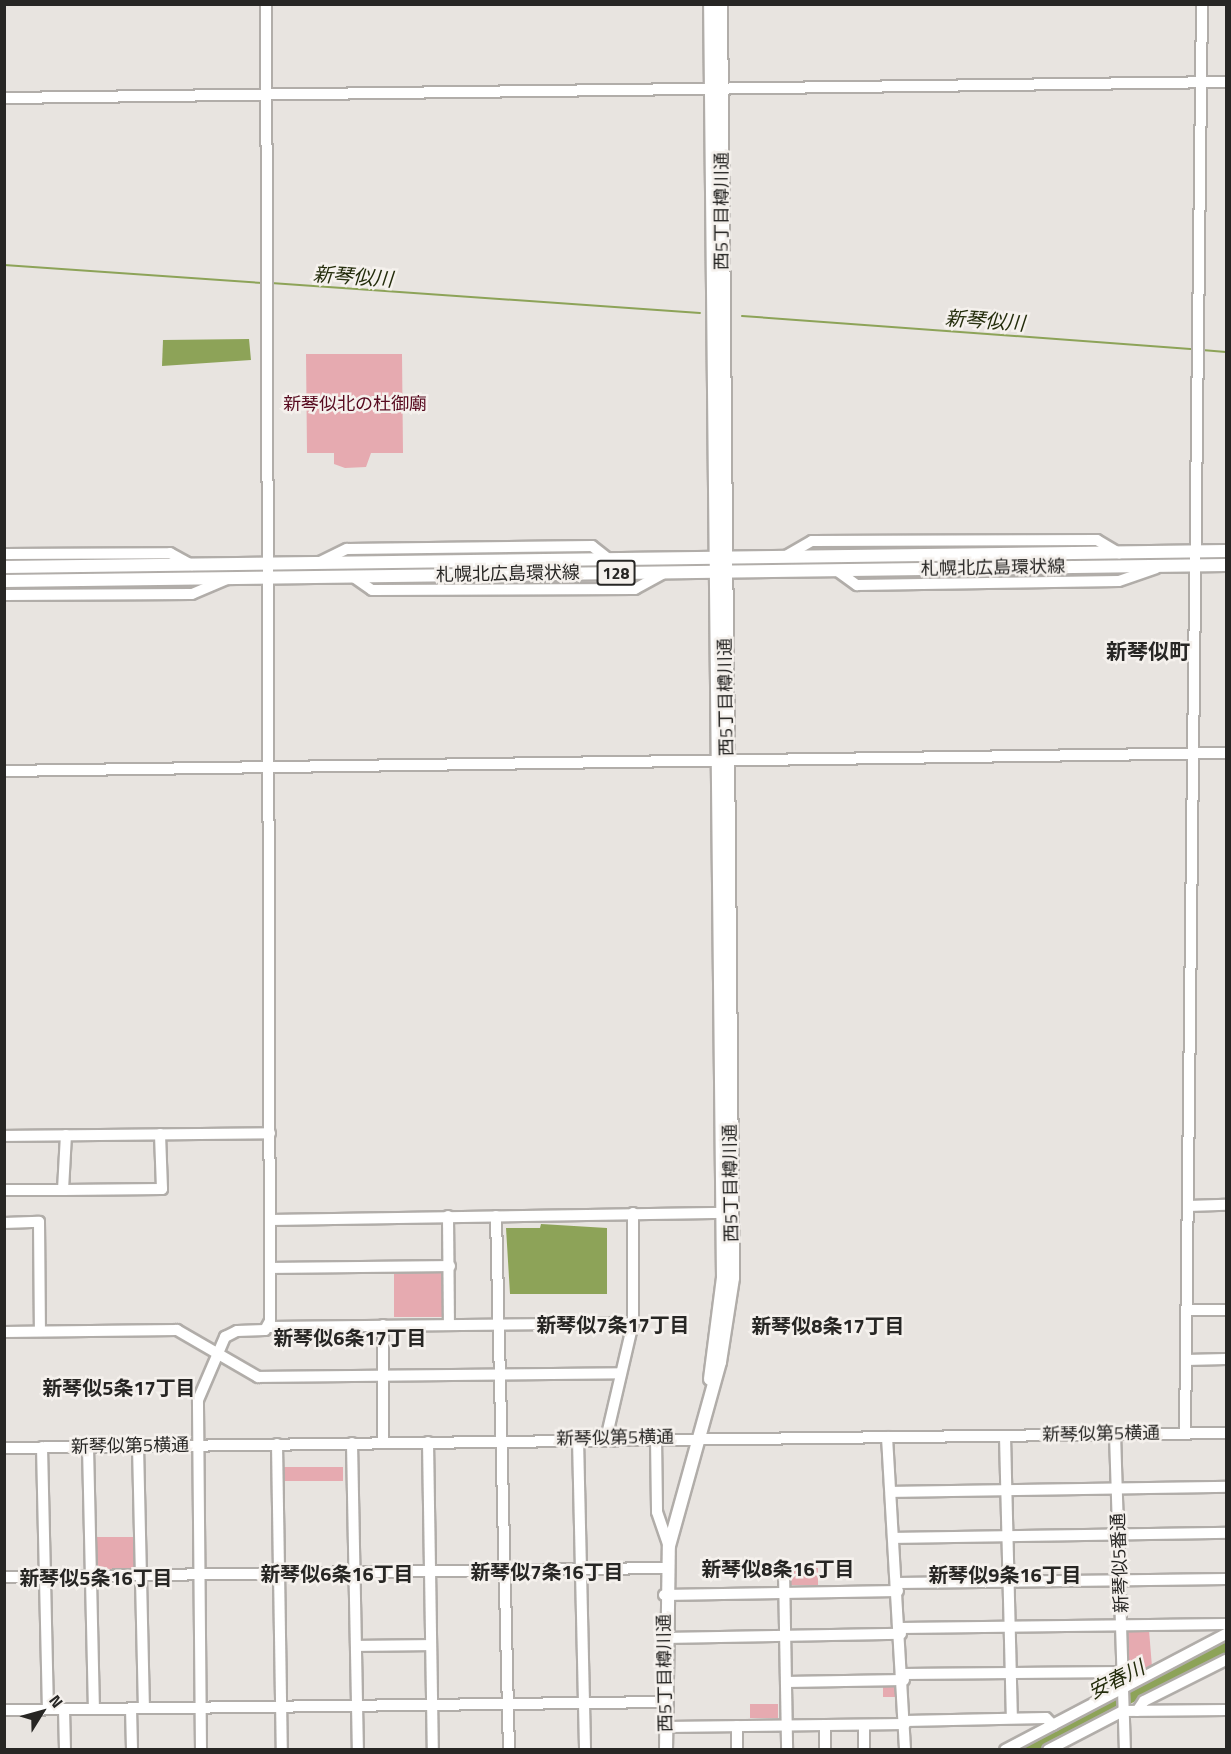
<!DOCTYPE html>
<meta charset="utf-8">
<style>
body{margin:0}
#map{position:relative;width:1231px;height:1754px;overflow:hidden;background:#e8e4e0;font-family:"Titillium Web","Noto Sans JP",sans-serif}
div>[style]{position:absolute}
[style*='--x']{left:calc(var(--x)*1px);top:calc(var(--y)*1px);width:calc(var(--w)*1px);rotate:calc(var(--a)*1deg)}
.green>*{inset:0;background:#e6aab0;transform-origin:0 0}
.water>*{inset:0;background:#8da358}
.stream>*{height:2px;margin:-1px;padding:0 1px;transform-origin:1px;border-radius:1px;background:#8da358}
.river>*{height:15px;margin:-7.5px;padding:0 7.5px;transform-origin:7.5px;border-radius:7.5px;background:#8da358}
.roads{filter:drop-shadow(2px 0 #b1ada9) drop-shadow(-2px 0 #b1ada9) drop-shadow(0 2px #b1ada9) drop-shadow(0 -2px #b1ada9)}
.minor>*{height:10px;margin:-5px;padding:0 5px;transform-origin:5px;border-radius:5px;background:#fff}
.major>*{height:12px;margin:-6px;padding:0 6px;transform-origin:6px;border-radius:6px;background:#fff}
span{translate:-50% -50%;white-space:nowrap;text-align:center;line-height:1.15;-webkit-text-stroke:5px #f5f1ed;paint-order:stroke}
.shield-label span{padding:2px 4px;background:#f5f1ed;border:2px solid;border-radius:4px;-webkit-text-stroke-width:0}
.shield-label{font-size:16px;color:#272624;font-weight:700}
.street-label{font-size:18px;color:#272624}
.park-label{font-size:18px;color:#570a1f}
.water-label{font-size:20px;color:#242d0c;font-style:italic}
.neighbourhood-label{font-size:20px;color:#272624;font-weight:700}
.quarter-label{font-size:21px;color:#272624;font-weight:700}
.frame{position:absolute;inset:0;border:6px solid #272624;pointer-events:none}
.north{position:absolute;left:12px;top:1682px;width:60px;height:60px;-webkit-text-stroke:4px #f5f1ed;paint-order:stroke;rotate:53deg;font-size:16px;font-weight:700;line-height:24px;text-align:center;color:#272624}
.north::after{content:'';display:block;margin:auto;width:21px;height:27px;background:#272624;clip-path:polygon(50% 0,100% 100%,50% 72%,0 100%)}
</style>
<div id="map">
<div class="green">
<i style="clip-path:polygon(306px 354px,402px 354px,403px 453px,371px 453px,366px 467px,345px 468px,334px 464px,334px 453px,307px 453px)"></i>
<i style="left:443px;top:1270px;width:47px;height:49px;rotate:90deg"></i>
<i style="left:343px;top:1467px;width:14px;height:62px;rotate:90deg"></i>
<i style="left:96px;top:1537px;width:38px;height:32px"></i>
<i style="left:818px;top:1568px;width:17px;height:31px;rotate:90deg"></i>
<i style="clip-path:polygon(1149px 1630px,1152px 1667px,1128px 1680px,1126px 1631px)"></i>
<i style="left:883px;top:1683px;width:14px;height:14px"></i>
<i style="left:750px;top:1704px;width:28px;height:14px"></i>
</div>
<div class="water">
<i style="clip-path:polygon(249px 339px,251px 360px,162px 366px,163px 340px)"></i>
<i style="clip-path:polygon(541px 1224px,607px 1228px,607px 1294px,510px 1294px,506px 1228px,540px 1228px)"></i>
</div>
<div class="stream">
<i style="--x:4;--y:265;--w:259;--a:4"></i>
<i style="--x:271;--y:283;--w:430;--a:4"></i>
<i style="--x:742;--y:316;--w:453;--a:4.2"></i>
<i style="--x:1202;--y:350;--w:24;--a:5"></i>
</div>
<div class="river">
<i style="--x:1024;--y:1750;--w:228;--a:-27.5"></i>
</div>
<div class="roads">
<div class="minor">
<i style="--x:4;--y:98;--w:1222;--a:-0.75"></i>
<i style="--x:4;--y:554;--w:166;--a:-0.3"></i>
<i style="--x:170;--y:553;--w:25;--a:29"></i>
<i style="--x:784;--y:557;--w:32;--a:-30"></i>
<i style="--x:812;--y:541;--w:285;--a:-0.2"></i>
<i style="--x:1097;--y:540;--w:26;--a:31"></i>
<i style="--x:320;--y:562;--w:30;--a:-26"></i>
<i style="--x:347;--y:549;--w:245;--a:-0.7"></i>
<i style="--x:592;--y:546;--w:23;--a:38"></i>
<i style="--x:836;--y:570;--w:26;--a:36"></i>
<i style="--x:857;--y:585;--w:262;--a:-0.9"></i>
<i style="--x:1119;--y:581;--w:39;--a:-19"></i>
<i style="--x:352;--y:576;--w:24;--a:35"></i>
<i style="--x:372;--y:590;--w:263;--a:-0.2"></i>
<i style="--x:635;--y:589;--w:35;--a:-29"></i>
<i style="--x:4;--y:595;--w:188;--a:-0.3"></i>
<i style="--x:192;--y:594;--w:39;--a:-23"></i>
<i style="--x:4;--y:771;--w:1222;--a:-0.84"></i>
<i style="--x:4;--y:1136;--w:266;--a:-0.6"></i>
<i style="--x:4;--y:1190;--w:59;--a:0"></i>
<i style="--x:63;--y:1190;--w:55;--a:-86.9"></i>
<i style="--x:63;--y:1190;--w:99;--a:-0.6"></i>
<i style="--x:162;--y:1189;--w:55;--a:-92.1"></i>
<i style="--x:1188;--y:1206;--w:38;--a:-2"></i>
<i style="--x:448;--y:1216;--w:108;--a:89.5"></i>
<i style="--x:496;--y:1216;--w:534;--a:88.61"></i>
<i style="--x:270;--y:1220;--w:459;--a:-0.9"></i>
<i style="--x:4;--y:1223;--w:35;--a:-2"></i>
<i style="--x:39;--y:1222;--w:109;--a:89.5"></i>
<i style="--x:271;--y:1268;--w:179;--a:-0.6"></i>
<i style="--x:1187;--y:1310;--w:39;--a:0"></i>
<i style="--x:383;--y:1325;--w:117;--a:90"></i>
<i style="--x:268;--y:1327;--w:365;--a:-0.6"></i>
<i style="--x:4;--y:1332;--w:173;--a:-0.7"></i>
<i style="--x:177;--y:1330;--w:94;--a:30.1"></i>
<i style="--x:258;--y:1377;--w:363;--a:-0.6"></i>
<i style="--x:1186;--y:1360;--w:40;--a:-1.4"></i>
<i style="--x:1185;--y:1433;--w:1429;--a:-89.32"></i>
<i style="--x:1115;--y:1434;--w:316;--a:88.2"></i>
<i style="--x:1005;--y:1436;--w:282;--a:88.6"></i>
<i style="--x:887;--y:1437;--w:314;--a:86.7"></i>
<i style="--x:656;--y:1438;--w:74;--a:89.2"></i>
<i style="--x:657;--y:1512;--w:36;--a:71"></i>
<i style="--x:578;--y:1439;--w:311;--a:88.7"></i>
<i style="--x:606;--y:1439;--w:119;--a:-76.9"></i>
<i style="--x:633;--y:1323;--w:110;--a:-90"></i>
<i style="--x:428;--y:1442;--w:308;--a:89.1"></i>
<i style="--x:352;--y:1443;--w:307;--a:88.9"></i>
<i style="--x:277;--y:1444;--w:306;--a:89.1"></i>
<i style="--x:138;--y:1446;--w:262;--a:88.7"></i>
<i style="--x:42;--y:1447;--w:262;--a:88.7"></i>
<i style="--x:88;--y:1447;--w:262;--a:88.7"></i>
<i style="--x:4;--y:1448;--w:1222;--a:-0.7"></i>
<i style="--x:891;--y:1492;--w:335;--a:-0.9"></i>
<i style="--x:894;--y:1538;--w:332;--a:-0.9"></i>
<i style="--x:784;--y:1571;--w:179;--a:89"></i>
<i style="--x:4;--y:1577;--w:662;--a:-0.78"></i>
<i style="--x:897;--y:1583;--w:329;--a:-0.7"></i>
<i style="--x:664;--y:1595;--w:234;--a:-1"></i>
<i style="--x:900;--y:1628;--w:326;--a:-0.7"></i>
<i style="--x:664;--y:1638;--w:237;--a:-1"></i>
<i style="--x:356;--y:1646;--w:75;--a:-0.8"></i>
<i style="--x:903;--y:1674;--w:220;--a:-0.5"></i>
<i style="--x:786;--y:1682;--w:118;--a:-1"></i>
<i style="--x:131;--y:1708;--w:42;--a:88.6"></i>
<i style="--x:64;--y:1709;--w:41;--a:88.6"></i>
<i style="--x:4;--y:1710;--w:661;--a:-0.69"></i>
<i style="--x:1137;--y:1711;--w:12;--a:-55"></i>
<i style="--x:1144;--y:1701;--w:92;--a:-26.6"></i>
<i style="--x:905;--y:1721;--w:141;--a:-1.2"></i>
<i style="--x:1046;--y:1718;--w:10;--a:45"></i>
<i style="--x:825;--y:1725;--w:25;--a:90"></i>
<i style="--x:864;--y:1725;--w:25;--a:90"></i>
<i style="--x:737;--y:1726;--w:24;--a:90"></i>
<i style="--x:666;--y:1727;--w:239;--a:-0.7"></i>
<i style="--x:201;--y:1750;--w:350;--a:-90.5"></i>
<i style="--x:198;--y:1400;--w:69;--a:-66.8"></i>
<i style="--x:225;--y:1337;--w:13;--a:-27"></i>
<i style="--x:237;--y:1331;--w:28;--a:-2"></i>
<i style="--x:265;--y:1330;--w:10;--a:-61"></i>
<i style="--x:270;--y:1321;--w:1317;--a:-90.17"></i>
<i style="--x:1005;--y:1750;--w:250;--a:-27.7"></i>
<i style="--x:1048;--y:1750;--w:85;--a:-27.5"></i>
<i style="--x:1123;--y:1711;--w:103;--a:-0.6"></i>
</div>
<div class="major">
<i style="--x:4;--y:567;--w:1222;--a:-0.75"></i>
<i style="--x:4;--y:581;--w:1222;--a:-0.75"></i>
<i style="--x:710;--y:1379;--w:102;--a:-82.7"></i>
<i style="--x:723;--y:1278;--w:1274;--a:-90.58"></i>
<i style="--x:666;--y:1750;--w:204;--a:-89.2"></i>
<i style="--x:669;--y:1546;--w:191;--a:-74.5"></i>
<i style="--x:720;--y:1362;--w:85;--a:-81.2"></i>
<i style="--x:733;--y:1278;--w:1274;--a:-90.54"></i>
</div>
</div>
<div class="shield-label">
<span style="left:616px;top:573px">128</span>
</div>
<div class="street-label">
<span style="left:722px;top:211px;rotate:-90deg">西5丁目樽川通</span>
<span style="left:993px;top:568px;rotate:-1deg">札幌北広島環状線</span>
<span style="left:508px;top:574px;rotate:-1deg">札幌北広島環状線</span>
<span style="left:726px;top:697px;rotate:-91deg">西5丁目樽川通</span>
<span style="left:731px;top:1183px;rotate:-91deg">西5丁目樽川通</span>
<span style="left:1101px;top:1434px;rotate:-1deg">新琴似第5横通</span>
<span style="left:615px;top:1438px;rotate:-1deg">新琴似第5横通</span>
<span style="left:130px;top:1446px;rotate:-1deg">新琴似第5横通</span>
<span style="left:1120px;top:1563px;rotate:-92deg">新琴似5番通</span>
<span style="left:665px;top:1673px;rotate:-91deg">西5丁目樽川通</span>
</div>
<div class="park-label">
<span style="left:355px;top:404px">新琴似北の杜御廟</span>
</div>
<div class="water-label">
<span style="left:353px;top:276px;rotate:4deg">新琴似川</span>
<span style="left:985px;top:320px;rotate:4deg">新琴似川</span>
<span style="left:1116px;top:1679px;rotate:-27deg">安春川</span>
</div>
<div class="neighbourhood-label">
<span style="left:613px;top:1324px">新琴似7条17丁目</span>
<span style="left:828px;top:1325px">新琴似8条17丁目</span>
<span style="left:350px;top:1337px">新琴似6条17丁目</span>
<span style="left:119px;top:1387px">新琴似5条17丁目</span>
<span style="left:778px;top:1568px">新琴似8条16丁目</span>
<span style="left:547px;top:1571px">新琴似7条16丁目</span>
<span style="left:337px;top:1573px">新琴似6条16丁目</span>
<span style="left:1005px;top:1574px">新琴似9条16丁目</span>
<span style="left:96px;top:1577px">新琴似5条16丁目</span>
</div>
<div class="quarter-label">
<span style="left:1148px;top:651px">新琴似町</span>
</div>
<div class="frame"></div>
<div class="north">N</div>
</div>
